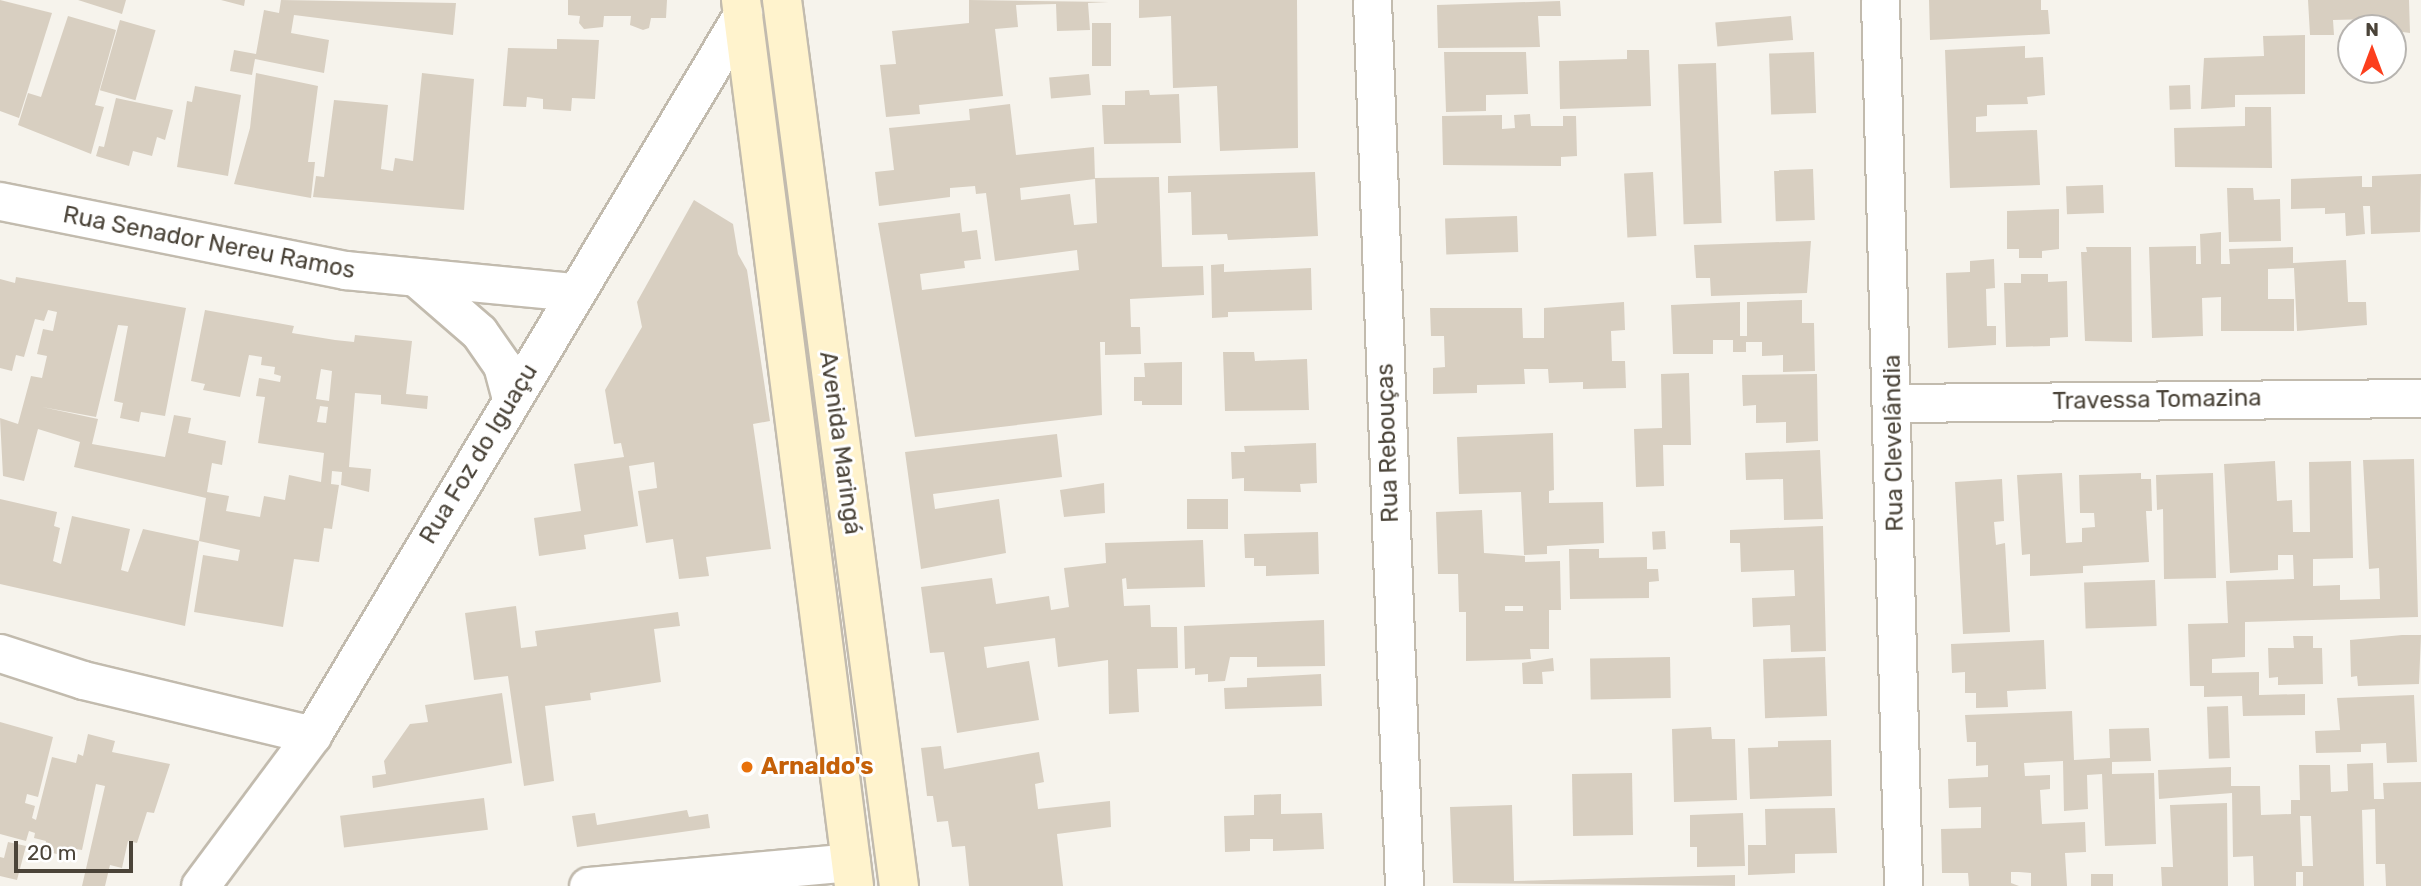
<!DOCTYPE html>
<meta charset="utf-8">
<style>
body{margin:0}
#map{position:relative;width:2421px;height:886px;overflow:hidden;background:#f6f3ec;font-family:Rubik,sans-serif}
div>[style]{position:absolute}
[style*='--x']{left:calc(var(--x)*1px);top:calc(var(--y)*1px);width:calc(var(--w)*1px);rotate:calc(var(--a)*1deg)}
.building>*{inset:0;background:#d8cfc1;transform-origin:0 0}
.roads{filter:drop-shadow(2px 0 #c2bbae) drop-shadow(-2px 0 #c2bbae) drop-shadow(0 2px #c2bbae) drop-shadow(0 -2px #c2bbae)}
.minor>*{height:37px;margin:-18.5px;padding:0 18.5px;transform-origin:18.5px;border-radius:18.5px;background:#fff}
.secondary>*{height:38px;margin:-19px;padding:0 19px;transform-origin:19px;border-radius:19px;background:#fff3cd}
.dots>*{width:19px;height:19px;translate:-50% -50%;box-sizing:border-box;border:4px solid #fff;border-radius:50%}
span{translate:-50% -50%;white-space:nowrap;text-align:center;line-height:1.15;-webkit-text-stroke:6px #fff;paint-order:stroke}
.street-label{font-size:24px;color:#4b4439}
.food-label{font-size:24px;color:#c56008;font-weight:700}
.left{translate:0 -50%;text-align:left}
.north{position:absolute;left:2337px;top:14px;width:70px;height:70px;box-sizing:border-box;background:#fff;border:2px solid #b7b4b0;border-radius:50%;rotate:0deg;font-size:19px;font-weight:700;line-height:28px;text-align:center;color:#4b4439}
.north::after{content:'';display:block;margin:auto;width:24px;height:32px;background:#fc3f1d;clip-path:polygon(50% 0,100% 100%,50% 72%,0 100%)}
.scale{position:absolute;left:14px;top:841px;width:119px;height:32px;box-sizing:border-box;border:4px solid #4b4439;border-top:0;padding-left:9px;font-size:21px;line-height:24px;white-space:nowrap;color:#4b4439;-webkit-text-stroke:5px #fff;paint-order:stroke}
</style>
<div id="map">
<div class="building">
<i style="clip-path:polygon(0 0,52px 13px,19px 118px,0 111px)"></i>
<i style="clip-path:polygon(78px 0,126px 0,122px 14px)"></i>
<i style="clip-path:polygon(221px 0,245px 0,244px 6px)"></i>
<i style="clip-path:polygon(281px 0,456px 3px,453px 35px,294px 15px,291px 33px,329px 40px,324px 73px,255px 59px,252px 75px,230px 71px,234px 50px,256px 54px,264px 10px,279px 13px)"></i>
<i style="clip-path:polygon(568px 0,667px 0,666px 18px,651px 18px,649px 28px,643px 30px,630px 25px,631px 16px,604px 16px,603px 27px,584px 29px,579px 23px,580px 16px,568px 15px)"></i>
<i style="clip-path:polygon(969px 0,1109px 2px,1088px 3px,1090px 30px,1057px 31px,1056px 4px,1016px 5px,1018px 27px,995px 29px,1003px 96px,919px 105px,920px 114px,886px 117px,880px 65px,896px 64px,892px 31px,969px 23px)"></i>
<i style="clip-path:polygon(1139px 0,1297px 0,1298px 148px,1220px 151px,1217px 86px,1173px 88px,1171px 16px,1139px 18px)"></i>
<i style="clip-path:polygon(1929px 0,2041px 0,2041px 10px,2048px 10px,2050px 34px,1930px 40px)"></i>
<i style="clip-path:polygon(2308px 0,2409px 0,2410px 33px,2373px 28px,2373px 19px,2333px 20px,2334px 35px,2310px 35px)"></i>
<i style="clip-path:polygon(1560px 1px,1561px 16px,1538px 16px,1540px 47px,1438px 48px,1437px 5px)"></i>
<i style="clip-path:polygon(68px 16px,116px 30px,95px 105px,104px 107px,91px 154px,18px 125px,28px 93px,41px 97px)"></i>
<i style="left:1791px;top:16px;width:24px;height:76px;rotate:85deg"></i>
<i style="left:120px;top:20px;width:37px;height:73px;rotate:16deg"></i>
<i style="left:1092px;top:23px;width:19px;height:43px"></i>
<i style="clip-path:polygon(2305px 35px,2305px 94px,2235px 95px,2235px 107px,2201px 109px,2204px 58px,2264px 56px,2263px 36px)"></i>
<i style="clip-path:polygon(557px 39px,599px 40px,595px 99px,572px 98px,571px 111px,543px 109px,543px 99px,527px 97px,526px 107px,503px 106px,508px 48px,557px 49px)"></i>
<i style="clip-path:polygon(2025px 46px,2025px 58px,2043px 57px,2045px 95px,2027px 97px,2028px 104px,1987px 105px,1987px 116px,1976px 117px,1976px 132px,2037px 130px,2040px 185px,1950px 188px,1945px 50px)"></i>
<i style="clip-path:polygon(1627px 50px,1649px 50px,1651px 106px,1560px 109px,1559px 61px,1627px 59px)"></i>
<i style="clip-path:polygon(1444px 52px,1526px 52px,1528px 94px,1486px 95px,1486px 111px,1446px 112px)"></i>
<i style="left:1814px;top:52px;width:61px;height:45px;rotate:88deg"></i>
<i style="left:1716px;top:63px;width:160px;height:38px;rotate:88deg"></i>
<i style="clip-path:polygon(256px 73px,318px 86px,308px 162px,315px 162px,311px 198px,234px 184px,250px 128px)"></i>
<i style="clip-path:polygon(422px 73px,474px 79px,464px 210px,313px 197px,316px 176px,324px 177px,334px 100px,388px 105px,381px 169px,393px 171px,395px 158px,413px 161px)"></i>
<i style="left:1089px;top:74px;width:21px;height:40px;rotate:85deg"></i>
<i style="left:2190px;top:85px;width:24px;height:21px;rotate:88deg"></i>
<i style="clip-path:polygon(195px 86px,241px 95px,228px 176px,177px 167px,187px 101px,192px 102px)"></i>
<i style="clip-path:polygon(1149px 90px,1150px 95px,1179px 94px,1181px 143px,1104px 144px,1102px 105px,1125px 105px,1125px 91px)"></i>
<i style="clip-path:polygon(116px 98px,173px 110px,165px 140px,157px 137px,152px 156px,133px 151px,129px 166px,96px 156px,99px 146px,104px 147px)"></i>
<i style="clip-path:polygon(1010px 104px,1016px 155px,1094px 147px,1095px 179px,1020px 188px,1021px 200px,1070px 194px,1074px 225px,1097px 223px,1095px 178px,1159px 177px,1162px 267px,1203px 266px,1204px 295px,1130px 299px,1131px 327px,1140px 327px,1141px 354px,1105px 355px,1105px 342px,1100px 342px,1102px 415px,915px 437px,878px 223px,960px 213px,962px 232px,977px 230px,981px 259px,964px 261px,965px 268px,920px 274px,922px 290px,1079px 270px,1077px 250px,995px 261px,986px 193px,976px 194px,975px 186px,950px 188px,950px 197px,879px 206px,875px 172px,894px 170px,889px 128px,970px 120px,969px 109px)"></i>
<i style="clip-path:polygon(2245px 107px,2271px 107px,2272px 168px,2175px 167px,2174px 128px,2245px 126px)"></i>
<i style="clip-path:polygon(1530px 114px,1531px 126px,1563px 126px,1563px 116px,1576px 116px,1577px 156px,1561px 157px,1561px 166px,1443px 165px,1442px 116px,1502px 115px,1502px 129px,1515px 128px,1514px 115px)"></i>
<i style="left:1813px;top:169px;width:51px;height:39px;rotate:88deg"></i>
<i style="clip-path:polygon(1315px 172px,1318px 236px,1228px 240px,1227px 234px,1192px 235px,1191px 192px,1168px 193px,1168px 176px)"></i>
<i style="left:1653px;top:172px;width:64px;height:29px;rotate:87deg"></i>
<i style="clip-path:polygon(2421px 174px,2420px 232px,2371px 234px,2370px 206px,2363px 206px,2365px 234px,2346px 236px,2345px 213px,2325px 214px,2325px 208px,2291px 209px,2291px 179px,2362px 176px,2362px 187px,2372px 187px,2372px 176px)"></i>
<i style="left:2103px;top:185px;width:28px;height:37px;rotate:88deg"></i>
<i style="clip-path:polygon(2227px 188px,2253px 188px,2254px 200px,2280px 199px,2281px 241px,2229px 242px)"></i>
<i style="clip-path:polygon(694px 200px,733px 224px,738px 254px,747px 270px,770px 421px,753px 424px,771px 549px,706px 557px,709px 576px,679px 579px,673px 539px,646px 543px,638px 491px,657px 488px,654px 462px,629px 466px,638px 526px,584px 535px,586px 549px,539px 556px,534px 518px,581px 511px,574px 464px,624px 457px,621px 443px,614px 444px,605px 390px,642px 327px,637px 302px)"></i>
<i style="clip-path:polygon(2059px 209px,2059px 249px,2042px 251px,2042px 258px,2019px 258px,2019px 249px,2007px 249px,2007px 211px)"></i>
<i style="left:1517px;top:216px;width:36px;height:72px;rotate:88deg"></i>
<i style="clip-path:polygon(2221px 232px,2221px 264px,2230px 264px,2229px 249px,2293px 247px,2293px 263px,2346px 260px,2348px 302px,2366px 302px,2367px 325px,2297px 331px,2294px 268px,2268px 269px,2268px 299px,2294px 299px,2294px 331px,2221px 331px,2221px 297px,2202px 298px,2203px 336px,2152px 338px,2149px 247px,2196px 246px,2196px 264px,2201px 264px,2200px 234px)"></i>
<i style="clip-path:polygon(1811px 241px,1807px 293px,1711px 296px,1710px 278px,1696px 278px,1694px 245px)"></i>
<i style="clip-path:polygon(2086px 247px,2131px 247px,2132px 342px,2085px 341px,2081px 252px,2087px 252px)"></i>
<i style="clip-path:polygon(1994px 259px,1995px 288px,1986px 289px,1987px 326px,1996px 326px,1996px 345px,1948px 348px,1946px 273px,1970px 272px,1970px 261px)"></i>
<i style="clip-path:polygon(1224px 264px,1224px 272px,1311px 268px,1312px 310px,1228px 312px,1228px 317px,1212px 318px,1211px 265px)"></i>
<i style="clip-path:polygon(2021px 274px,2048px 274px,2048px 282px,2067px 281px,2068px 337px,2050px 338px,2050px 346px,2006px 347px,2004px 283px,2021px 283px)"></i>
<i style="clip-path:polygon(evenodd,16px 277px,186px 308px,165px 416px,141px 412px,139px 422px,120px 418px,123px 403px,114px 401px,128px 326px,118px 325px,96px 417px,42px 407px,98px 419px,92px 444px,165px 457px,174px 415px,191px 418px,188px 433px,226px 441px,222px 465px,212px 463px,207px 492px,229px 496px,226px 511px,260px 517px,264px 496px,285px 500px,289px 475px,321px 482px,324px 453px,258px 443px,265px 397px,256px 396px,259px 378px,280px 382px,281px 376px,274px 374px,275px 367px,261px 365px,262px 357px,249px 355px,240px 397px,203px 390px,205px 384px,191px 381px,205px 310px,294px 326px,292px 333px,335px 340px,354px 342px,355px 335px,412px 341px,406px 394px,428px 396px,427px 409px,381px 404px,381px 395px,355px 393px,349px 467px,371px 469px,369px 492px,341px 485px,342px 472px,332px 471px,331px 484px,339px 485px,332px 529px,324px 528px,319px 562px,294px 559px,283px 627px,194px 612px,203px 555px,238px 561px,240px 550px,199px 541px,206px 498px,74px 467px,80px 442px,38px 429px,24px 481px,3px 476px,0 418px,18px 424px,31px 376px,42px 378px,47px 356px,37px 354px,43px 329px,53px 331px,57px 312px,48px 310px,44px 321px,35px 319px,24px 357px,16px 355px,12px 371px,0 368px,0 279px,15px 283px,16px 277px,321px 369px,332px 371px,329px 401px,316px 399px,321px 369px,16px 277px,320px 406px,328px 407px,326px 423px,317px 422px,320px 406px)"></i>
<i style="clip-path:polygon(1802px 300px,1802px 323px,1814px 323px,1815px 371px,1783px 372px,1783px 355px,1762px 356px,1762px 342px,1746px 342px,1746px 352px,1733px 352px,1733px 340px,1713px 340px,1713px 354px,1673px 354px,1671px 305px,1740px 302px,1740px 336px,1747px 336px,1747px 302px)"></i>
<i style="clip-path:polygon(1624px 302px,1625px 330px,1611px 331px,1612px 361px,1625px 361px,1626px 388px,1583px 389px,1583px 382px,1549px 383px,1548px 369px,1524px 369px,1525px 384px,1477px 385px,1477px 393px,1433px 394px,1433px 368px,1445px 367px,1444px 336px,1431px 336px,1430px 308px,1522px 308px,1523px 338px,1544px 338px,1544px 308px)"></i>
<i style="clip-path:polygon(1223px 352px,1254px 352px,1255px 361px,1307px 359px,1309px 410px,1225px 411px)"></i>
<i style="clip-path:polygon(1182px 362px,1182px 405px,1142px 405px,1142px 401px,1134px 401px,1134px 377px,1145px 377px,1144px 363px)"></i>
<i style="clip-path:polygon(1689px 373px,1691px 445px,1663px 445px,1664px 486px,1636px 487px,1634px 429px,1662px 428px,1661px 374px)"></i>
<i style="clip-path:polygon(1817px 374px,1818px 441px,1786px 443px,1786px 422px,1756px 423px,1756px 405px,1743px 406px,1742px 375px)"></i>
<i style="clip-path:polygon(1553px 433px,1554px 490px,1549px 491px,1549px 503px,1603px 502px,1604px 543px,1547px 546px,1547px 554px,1524px 555px,1521px 492px,1459px 494px,1457px 437px)"></i>
<i style="clip-path:polygon(1057px 434px,1062px 477px,933px 494px,935px 509px,999px 499px,1006px 553px,921px 569px,905px 452px)"></i>
<i style="clip-path:polygon(1316px 443px,1317px 483px,1300px 484px,1301px 492px,1244px 491px,1244px 478px,1232px 479px,1231px 452px,1245px 452px,1244px 446px)"></i>
<i style="clip-path:polygon(1820px 450px,1823px 519px,1784px 520px,1783px 479px,1746px 480px,1745px 453px)"></i>
<i style="clip-path:polygon(2414px 459px,2418px 617px,2245px 622px,2245px 657px,2212px 659px,2212px 673px,2259px 672px,2259px 695px,2305px 694px,2305px 715px,2243px 716px,2242px 696px,2204px 697px,2204px 686px,2190px 686px,2188px 624px,2228px 623px,2226px 581px,2294px 579px,2293px 555px,2278px 555px,2278px 570px,2230px 573px,2224px 464px,2275px 461px,2277px 501px,2292px 500px,2293px 532px,2310px 532px,2309px 462px,2351px 461px,2353px 558px,2313px 559px,2313px 586px,2340px 585px,2340px 600px,2380px 599px,2379px 568px,2369px 569px,2363px 460px)"></i>
<i style="clip-path:polygon(2062px 473px,2066px 543px,2082px 542px,2082px 528px,2095px 527px,2094px 513px,2080px 513px,2079px 475px,2141px 473px,2141px 479px,2151px 479px,2152px 511px,2146px 511px,2149px 562px,2083px 566px,2083px 573px,2030px 576px,2030px 554px,2022px 555px,2017px 475px)"></i>
<i style="clip-path:polygon(2213px 473px,2216px 578px,2164px 579px,2163px 509px,2157px 510px,2156px 475px)"></i>
<i style="clip-path:polygon(2002px 479px,2004px 521px,1994px 522px,1996px 545px,2005px 543px,2010px 632px,1963px 634px,1955px 482px)"></i>
<i style="clip-path:polygon(1104px 483px,1105px 513px,1064px 517px,1060px 490px)"></i>
<i style="clip-path:polygon(0 499px,57px 512px,54px 526px,60px 528px,53px 561px,61px 564px,72px 516px,130px 529px,121px 570px,128px 572px,143px 529px,199px 541px,185px 626px,0 584px)"></i>
<i style="left:1228px;top:499px;width:30px;height:41px;rotate:90deg"></i>
<i style="clip-path:polygon(evenodd,1482px 510px,1484px 553px,1525px 556px,1525px 562px,1560px 561px,1561px 610px,1549px 610px,1549px 649px,1530px 649px,1531px 659px,1466px 661px,1466px 612px,1459px 612px,1458px 574px,1438px 574px,1436px 512px,1482px 510px,1505px 606px,1523px 606px,1523px 611px,1505px 611px,1505px 606px)"></i>
<i style="clip-path:polygon(1823px 526px,1826px 651px,1791px 652px,1790px 625px,1753px 627px,1752px 598px,1795px 596px,1794px 570px,1741px 572px,1740px 543px,1730px 543px,1730px 530px)"></i>
<i style="left:1665px;top:531px;width:18px;height:13px;rotate:87deg"></i>
<i style="clip-path:polygon(1318px 532px,1319px 574px,1266px 576px,1266px 566px,1254px 566px,1254px 558px,1245px 558px,1244px 534px)"></i>
<i style="clip-path:polygon(1203px 540px,1205px 587px,1127px 589px,1126px 578px,1122px 579px,1124px 606px,1150px 605px,1151px 627px,1177px 627px,1178px 668px,1137px 669px,1139px 712px,1109px 714px,1108px 660px,1058px 667px,1055px 638px,984px 647px,987px 668px,1029px 661px,1039px 720px,957px 733px,944px 652px,930px 653px,921px 587px,992px 578px,996px 604px,1049px 596px,1051px 610px,1069px 607px,1064px 568px,1106px 563px,1105px 543px)"></i>
<i style="clip-path:polygon(1569px 549px,1599px 549px,1599px 558px,1647px 557px,1647px 569px,1658px 569px,1659px 581px,1649px 582px,1649px 598px,1570px 599px)"></i>
<i style="left:2155px;top:580px;width:46px;height:71px;rotate:88deg"></i>
<i style="clip-path:polygon(516px 606px,521px 648px,537px 646px,535px 631px,678px 612px,680px 626px,654px 629px,661px 682px,590px 693px,591px 700px,545px 706px,554px 781px,524px 786px,508px 676px,474px 680px,465px 613px)"></i>
<i style="clip-path:polygon(1324px 620px,1325px 666px,1257px 667px,1257px 657px,1230px 657px,1225px 681px,1208px 682px,1208px 674px,1195px 675px,1195px 668px,1185px 669px,1184px 626px)"></i>
<i style="clip-path:polygon(2402px 635px,2421px 635px,2419px 684px,2358px 686px,2357px 676px,2351px 677px,2350px 640px)"></i>
<i style="clip-path:polygon(2293px 636px,2313px 636px,2313px 648px,2322px 648px,2323px 684px,2278px 685px,2278px 677px,2269px 678px,2268px 648px,2294px 648px)"></i>
<i style="clip-path:polygon(2044px 640px,2046px 689px,2007px 691px,2008px 707px,1976px 708px,1976px 693px,1965px 693px,1965px 672px,1952px 673px,1951px 644px)"></i>
<i style="left:1670px;top:657px;width:41px;height:80px;rotate:89deg"></i>
<i style="left:1825px;top:657px;width:59px;height:62px;rotate:88deg"></i>
<i style="clip-path:polygon(1553px 658px,1554px 671px,1542px 672px,1543px 684px,1523px 684px,1522px 663px)"></i>
<i style="clip-path:polygon(1321px 674px,1322px 706px,1225px 709px,1224px 688px,1247px 687px,1247px 678px)"></i>
<i style="clip-path:polygon(502px 693px,512px 763px,373px 788px,372px 776px,386px 774px,384px 761px,410px 724px,428px 722px,425px 705px)"></i>
<i style="clip-path:polygon(2414px 695px,2417px 762px,2387px 763px,2386px 743px,2361px 744px,2361px 752px,2316px 753px,2315px 731px,2340px 730px,2337px 698px)"></i>
<i style="left:2228px;top:706px;width:52px;height:21px;rotate:88deg"></i>
<i style="clip-path:polygon(2072px 711px,2074px 760px,2110px 758px,2109px 729px,2149px 728px,2151px 761px,2112px 762px,2112px 774px,2154px 773px,2156px 844px,2105px 846px,2102px 774px,2087px 775px,2088px 809px,2064px 811px,2063px 761px,2024px 763px,2025px 776px,2050px 775px,2050px 789px,2040px 790px,2042px 824px,2085px 822px,2086px 852px,2065px 853px,2067px 886px,2031px 886px,2031px 873px,2019px 872px,2011px 872px,2011px 883px,2019px 886px,1969px 886px,1968px 873px,1942px 873px,1941px 829px,1981px 828px,1981px 807px,1949px 808px,1948px 779px,1988px 777px,1988px 765px,1976px 766px,1976px 742px,1967px 742px,1965px 715px)"></i>
<i style="clip-path:polygon(0 722px,53px 737px,38px 797px,27px 794px,25px 803px,35px 806px,32px 818px,36px 820px,52px 757px,76px 763px,78px 754px,83px 756px,88px 734px,115px 741px,112px 752px,170px 764px,154px 813px,147px 812px,137px 843px,128px 841px,122px 868px,110px 865px,105px 886px,82px 886px,105px 786px,96px 784px,82px 850px,76px 849px,74px 858px,44px 851px,46px 841px,34px 838px,35px 833px,29px 831px,26px 841px,0 834px)"></i>
<i style="clip-path:polygon(1711px 727px,1712px 739px,1735px 739px,1737px 800px,1674px 802px,1672px 729px)"></i>
<i style="clip-path:polygon(1831px 740px,1832px 796px,1750px 799px,1748px 748px,1778px 747px,1778px 741px)"></i>
<i style="clip-path:polygon(941px 746px,944px 769px,1039px 752px,1044px 782px,1035px 784px,1038px 809px,1110px 801px,1111px 827px,1057px 834px,1063px 886px,969px 886px,965px 846px,952px 847px,948px 821px,937px 822px,933px 796px,927px 796px,921px 748px)"></i>
<i style="clip-path:polygon(evenodd,2373px 763px,2374px 799px,2384px 799px,2383px 783px,2421px 782px,2421px 886px,2386px 886px,2385px 864px,2376px 864px,2375px 809px,2362px 810px,2364px 886px,2303px 886px,2303px 872px,2296px 872px,2296px 886px,2254px 886px,2253px 856px,2233px 857px,2232px 793px,2159px 799px,2158px 770px,2231px 767px,2231px 786px,2260px 786px,2261px 815px,2291px 814px,2291px 800px,2300px 800px,2299px 765px,2330px 765px,2331px 792px,2348px 791px,2347px 764px,2373px 763px,2300px 816px,2311px 816px,2313px 866px,2302px 866px,2300px 816px)"></i>
<i style="left:1632px;top:773px;width:62px;height:60px;rotate:89deg"></i>
<i style="clip-path:polygon(1281px 794px,1281px 814px,1322px 813px,1324px 849px,1273px 851px,1273px 839px,1250px 839px,1250px 851px,1225px 852px,1224px 816px,1254px 815px,1254px 795px)"></i>
<i style="left:484px;top:798px;width:32px;height:145px;rotate:83deg"></i>
<i style="clip-path:polygon(2227px 803px,2228px 886px,2162px 886px,2161px 867px,2173px 867px,2170px 805px)"></i>
<i style="clip-path:polygon(1512px 805px,1514px 881px,1735px 875px,1735px 886px,1453px 883px,1450px 807px)"></i>
<i style="clip-path:polygon(1835px 808px,1837px 853px,1795px 854px,1795px 873px,1748px 875px,1748px 845px,1766px 845px,1765px 809px)"></i>
<i style="clip-path:polygon(687px 810px,689px 817px,708px 814px,710px 828px,577px 847px,572px 816px,595px 813px,597px 825px)"></i>
<i style="clip-path:polygon(1743px 813px,1745px 866px,1697px 867px,1697px 847px,1690px 847px,1690px 815px)"></i>
<i style="clip-path:polygon(8px 842px,26px 846px,17px 880px,0 876px,0 857px,4px 858px)"></i>
<i style="left:2113px;top:874px;width:12px;height:22px;rotate:90deg"></i>
</div>
<div class="roads">
<div class="minor">
<i style="--x:1372;--y:0;--w:887;--a:87.93"></i>
<i style="--x:1880;--y:0;--w:886;--a:88.51"></i>
<i style="--x:0;--y:201;--w:352;--a:11.3"></i>
<i style="--x:345;--y:270;--w:231;--a:5.5"></i>
<i style="--x:419;--y:280;--w:79;--a:40.9"></i>
<i style="--x:479;--y:332;--w:40;--a:55.1"></i>
<i style="--x:502;--y:365;--w:35;--a:75"></i>
<i style="--x:1893;--y:403;--w:528;--a:-0.54"></i>
<i style="--x:0;--y:653;--w:87;--a:18"></i>
<i style="--x:83;--y:680;--w:236;--a:13.5"></i>
<i style="--x:200;--y:886;--w:188;--a:-53.4"></i>
<i style="--x:312;--y:735;--w:841;--a:-59.16"></i>
<i style="--x:588;--y:886;--w:264;--a:-5.2"></i>
</div>
<div class="secondary">
<i style="--x:741;--y:0;--w:893;--a:82.73"></i>
<i style="--x:782;--y:0;--w:894;--a:82.48"></i>
</div>
</div>
<div class="dots">
<i style="left:747px;top:767px;background:#e8710a"></i>
</div>
<div class="street-label">
<span style="left:209px;top:243px;rotate:11deg">Rua Senador Nereu Ramos</span>
<span style="left:2157px;top:400px;rotate:-1deg">Travessa Tomazina</span>
<span style="left:840px;top:443px;rotate:82deg">Avenida Maringá</span>
<span style="left:1388px;top:443px;rotate:-92deg">Rua Rebouças</span>
<span style="left:1894px;top:443px;rotate:-91deg">Rua Clevelândia</span>
<span style="left:479px;top:454px;rotate:-59deg">Rua Foz do Iguaçu</span>
</div>
<div class="food-label">
<span class="left" style="left:761px;top:767px">Arnaldo's</span>
</div>
<div class="north">N</div>
<div class="scale">20 m</div>
</div>
